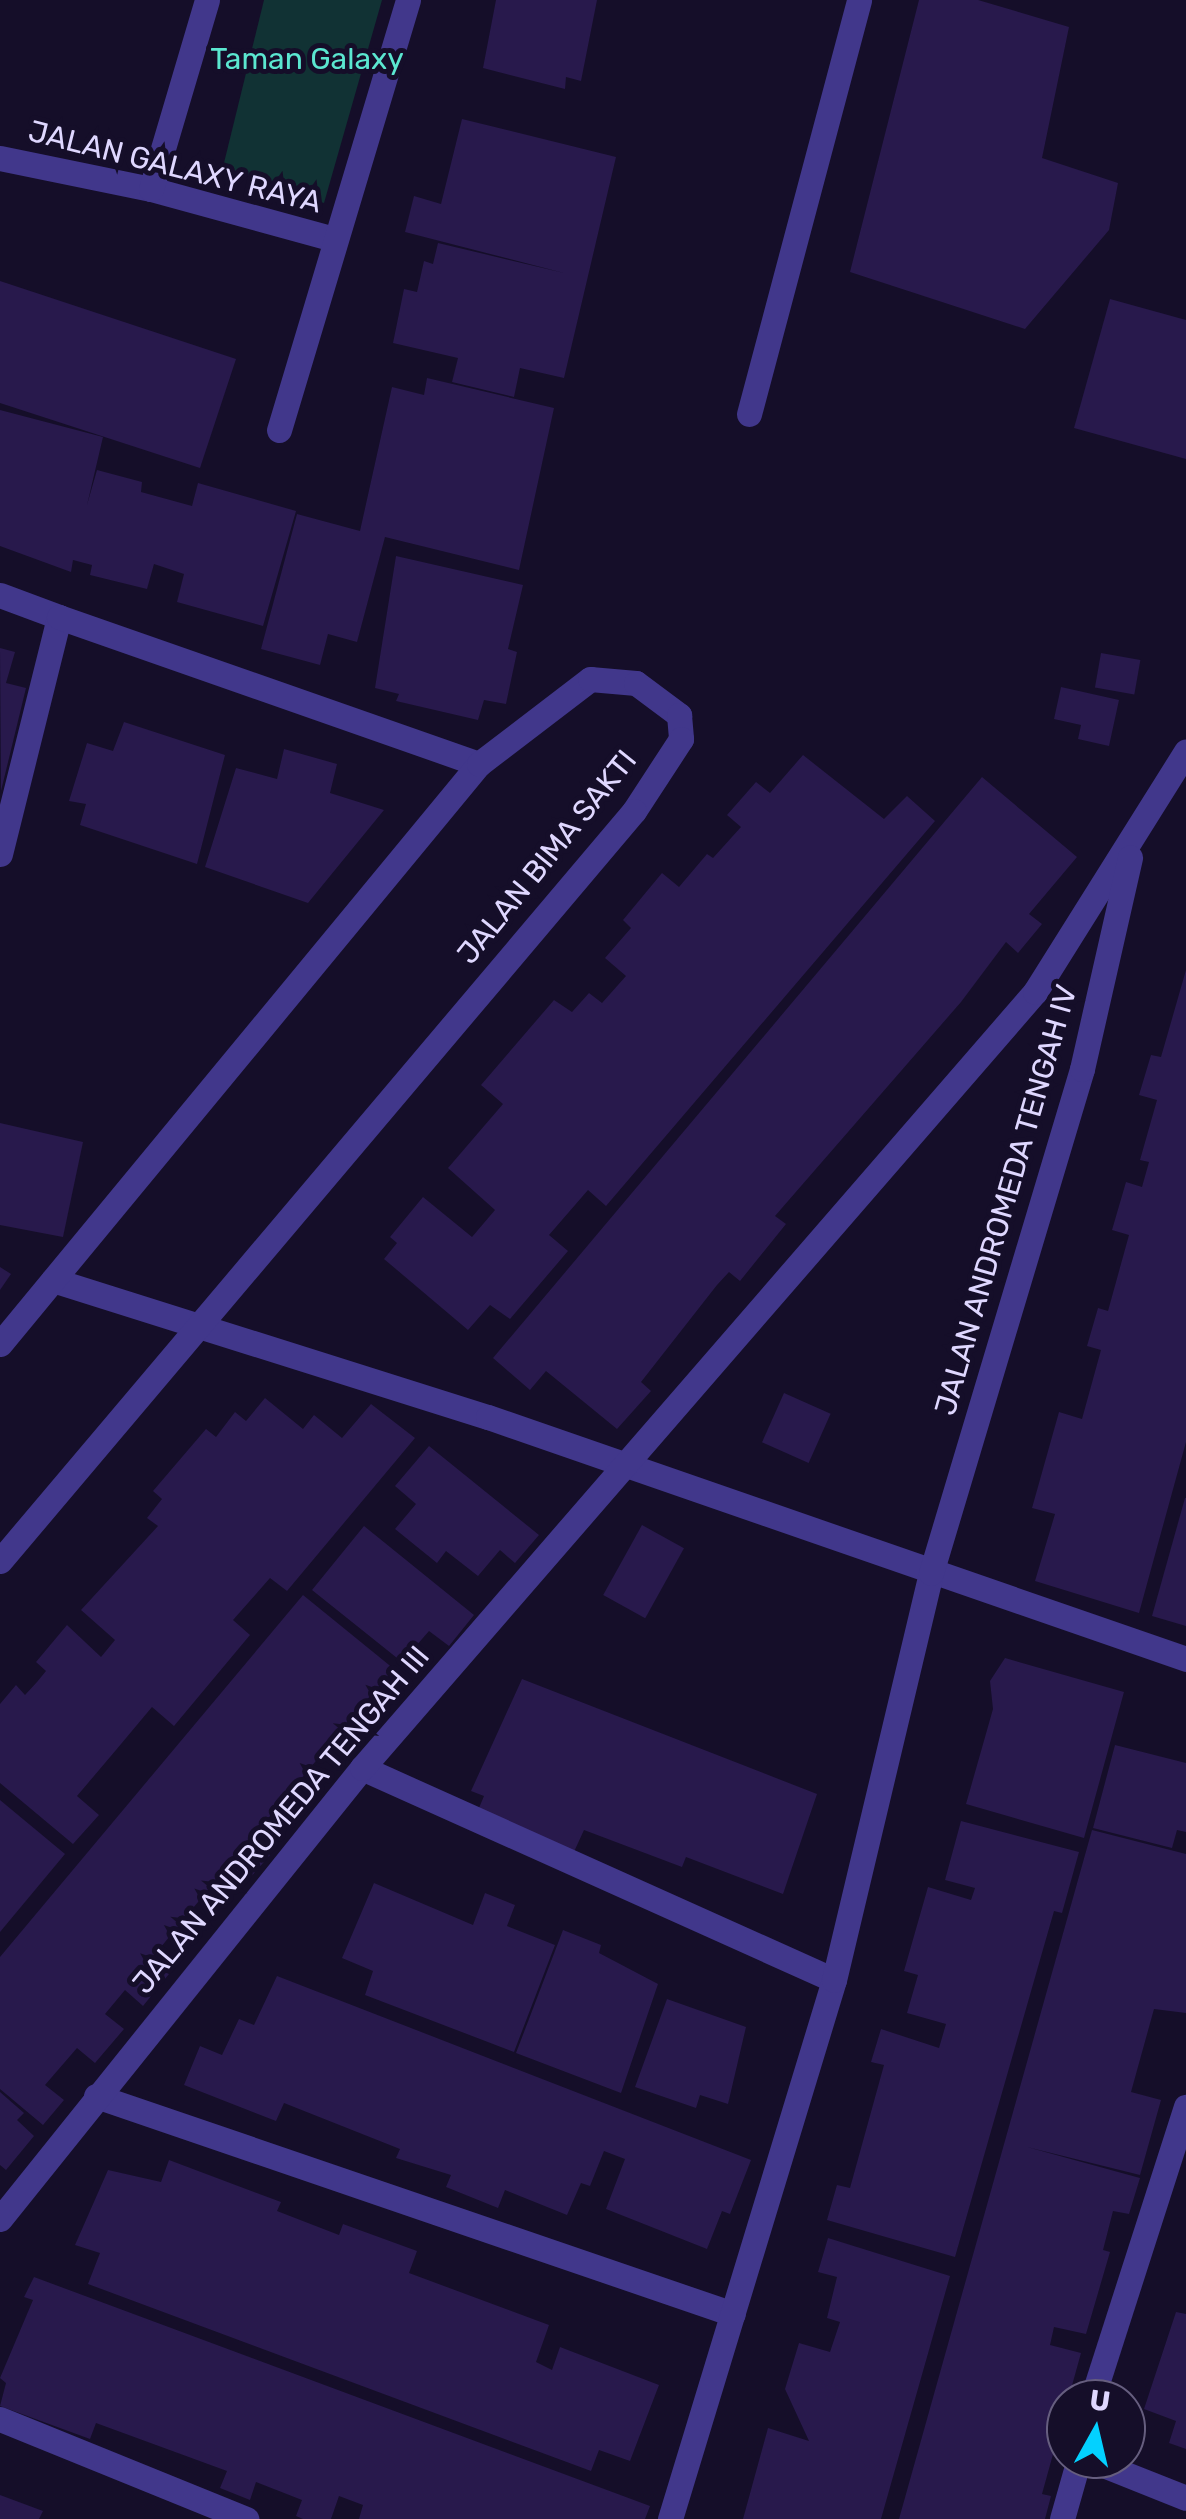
<!DOCTYPE html>
<style>
body{margin:0}
#map{position:relative;width:1186px;height:2519px;overflow:hidden;background:#150e29;font-family:Rubik,sans-serif}
div>[style]{position:absolute}
[style*='--x']{left:calc(var(--x)*1px);top:calc(var(--y)*1px);width:calc(var(--w)*1px);rotate:calc(var(--a)*1deg)}
.green>*{inset:0;background:#113234}
.building>*{inset:0;background:#28194c;transform-origin:0 0}
.minor>*{height:25px;margin:-12.5px;padding:0 12.5px;transform-origin:12.5px;border-radius:12.5px;background:#41378b}
span{translate:-50% -50%;white-space:nowrap;text-align:center;line-height:1.15;-webkit-text-stroke:10px #150e29;paint-order:stroke}
.park-label{font-size:30px;color:#5be7d0}
.street-label{font-size:30px;color:#dfd7ff}
.north{position:absolute;left:1046px;top:2379px;width:100px;height:100px;box-sizing:border-box;background:#150e29;border:2px solid #665e7f;border-radius:50%;rotate:8deg;font-size:28px;font-weight:700;line-height:40px;text-align:center;color:#dfd7ff}
.north::after{content:'';display:block;margin:auto;width:35px;height:45px;background:#03d1ff;clip-path:polygon(50% 0,100% 100%,50% 72%,0 100%)}
</style>
<div id="map">
<div class="green">
<i style="clip-path:polygon(264px 0,382px 0,324px 203px,223px 167px)"></i>
</div>
<div class="building">
<i style="clip-path:polygon(496px 0,597px 0,581px 81px,566px 77px,565px 89px,483px 68px)"></i>
<i style="clip-path:polygon(919px 0,978px 0,1069px 27px,1042px 158px,1118px 183px,1109px 230px,1025px 329px,850px 272px)"></i>
<i style="clip-path:polygon(462px 119px,616px 157px,564px 378px,520px 368px,514px 397px,452px 382px,458px 358px,393px 343px,404px 289px,417px 292px,424px 261px,433px 264px,438px 243px,564px 273px,405px 232px,414px 196px,441px 204px)"></i>
<i style="clip-path:polygon(0 281px,236px 359px,200px 468px,0 403px)"></i>
<i style="clip-path:polygon(1110px 299px,1186px 320px,1186px 459px,1074px 428px)"></i>
<i style="clip-path:polygon(427px 378px,554px 408px,519px 570px,385px 537px,357px 642px,328px 634px,320px 665px,261px 649px,297px 514px,360px 531px,392px 387px,424px 395px)"></i>
<i style="clip-path:polygon(0 410px,103px 437px,87px 505px,97px 470px,142px 482px,141px 492px,192px 506px,198px 483px,296px 511px,263px 626px,177px 602px,184px 574px,154px 564px,147px 589px,90px 575px,92px 565px,73px 560px,71px 572px,0 546px)"></i>
<i style="clip-path:polygon(396px 556px,523px 585px,508px 649px,517px 652px,506px 704px,484px 700px,478px 720px,396px 701px,399px 694px,375px 688px)"></i>
<i style="clip-path:polygon(0 648px,15px 652px,6px 683px,26px 688px,1px 791px)"></i>
<i style="left:1101px;top:653px;width:40px;height:35px;rotate:10deg"></i>
<i style="clip-path:polygon(1061px 687px,1119px 700px,1109px 746px,1078px 739px,1081px 725px,1054px 719px)"></i>
<i style="clip-path:polygon(124px 722px,225px 755px,197px 864px,80px 825px,86px 804px,69px 801px,87px 743px,113px 751px)"></i>
<i style="clip-path:polygon(284px 749px,337px 764px,330px 793px,384px 810px,308px 903px,205px 867px,236px 768px,277px 779px)"></i>
<i style="clip-path:polygon(803px 755px,884px 819px,907px 796px,935px 821px,606px 1206px,588px 1190px,549px 1235px,568px 1251px,510px 1319px,490px 1305px,468px 1330px,384px 1259px,397px 1243px,390px 1237px,423px 1197px,472px 1237px,495px 1210px,448px 1168px,503px 1104px,481px 1085px,554px 1000px,572px 1012px,589px 993px,602px 1003px,626px 976px,605px 958px,631px 928px,623px 920px,662px 873px,679px 887px,707px 854px,713px 858px,741px 827px,727px 815px,756px 782px,770px 793px)"></i>
<i style="clip-path:polygon(982px 777px,1077px 857px,1029px 914px,1042px 924px,1018px 953px,1006px 942px,961px 1002px,775px 1216px,786px 1224px,740px 1281px,729px 1272px,717px 1285px,641px 1382px,651px 1391px,617px 1429px,546px 1371px,530px 1390px,493px 1358px)"></i>
<i style="clip-path:polygon(1186px 970px,1186px 1442px,1139px 1613px,1035px 1581px,1055px 1514px,1032px 1508px,1059px 1412px,1082px 1419px,1101px 1350px,1087px 1346px,1098px 1308px,1108px 1311px,1129px 1235px,1112px 1230px,1126px 1182px,1142px 1187px,1149px 1162px,1140px 1160px,1157px 1100px,1139px 1095px,1151px 1055px,1161px 1057px)"></i>
<i style="clip-path:polygon(0 1123px,83px 1142px,63px 1237px,0 1225px)"></i>
<i style="clip-path:polygon(0 1267px,11px 1274px,0 1290px)"></i>
<i style="left:784px;top:1393px;width:51px;height:54px;rotate:24deg"></i>
<i style="clip-path:polygon(265px 1398px,303px 1429px,314px 1415px,342px 1438px,371px 1404px,415px 1438px,287px 1591px,270px 1578px,233px 1620px,250px 1635px,174px 1726px,152px 1707px,116px 1750px,77px 1796px,99px 1815px,73px 1844px,0 1783px,0 1704px,16px 1685px,25px 1695px,37px 1682px,46px 1671px,36px 1662px,67px 1625px,101px 1657px,115px 1640px,81px 1610px,158px 1526px,147px 1518px,162px 1499px,153px 1491px,206px 1429px,216px 1437px,235px 1412px,246px 1421px)"></i>
<i style="clip-path:polygon(429px 1446px,539px 1535px,515px 1563px,500px 1550px,478px 1576px,446px 1551px,437px 1563px,395px 1529px,416px 1504px,395px 1486px)"></i>
<i style="clip-path:polygon(1185px 1498px,1186px 1498px,1186px 1626px,1152px 1616px)"></i>
<i style="left:642px;top:1525px;width:48px;height:80px;rotate:29deg"></i>
<i style="clip-path:polygon(364px 1526px,474px 1615px,449px 1646px,429px 1631px,402px 1662px,312px 1590px)"></i>
<i style="clip-path:polygon(303px 1595px,394px 1669px,356px 1712px,364px 1718px,347px 1738px,340px 1732px,250px 1840px,270px 1855px,236px 1894px,217px 1879px,151px 1959px,169px 1974px,143px 2006px,125px 1990px,105px 2014px,124px 2029px,95px 2063px,77px 2048px,45px 2085px,64px 2100px,43px 2125px,0 2089px,0 1957px)"></i>
<i style="clip-path:polygon(1005px 1658px,1124px 1692px,1084px 1838px,966px 1804px,993px 1709px,990px 1681px)"></i>
<i style="clip-path:polygon(522px 1679px,817px 1794px,783px 1894px,686px 1857px,682px 1867px,584px 1830px,573px 1854px,476px 1815px,484px 1796px,471px 1791px)"></i>
<i style="clip-path:polygon(1115px 1745px,1186px 1763px,1186px 1832px,1177px 1830px,1172px 1848px,1093px 1828px)"></i>
<i style="clip-path:polygon(0 1800px,65px 1854px,0 1932px)"></i>
<i style="clip-path:polygon(961px 1821px,1079px 1852px,1062px 1913px,1054px 1911px,955px 2257px,827px 2220px,837px 2185px,850px 2188px,884px 2065px,871px 2062px,881px 2029px,939px 2048px,946px 2024px,907px 2013px,918px 1975px,904px 1971px,928px 1887px,971px 1900px,975px 1888px,945px 1880px)"></i>
<i style="clip-path:polygon(1092px 1830px,1186px 1854px,1186px 2013px,1154px 2009px,1131px 2092px,1161px 2100px,1140px 2175px,1027px 2147px,1140px 2178px,1129px 2214px,1113px 2211px,1103px 2250px,1110px 2252px,1086px 2334px,1054px 2327px,1050px 2345px,1081px 2353px,1042px 2494px,1051px 2496px,1045px 2519px,899px 2519px)"></i>
<i style="clip-path:polygon(374px 1883px,473px 1925px,485px 1893px,515px 1905px,507px 1926px,555px 1945px,514px 2052px,365px 1995px,373px 1971px,342px 1958px)"></i>
<i style="clip-path:polygon(563px 1930px,601px 1945px,599px 1953px,658px 1984px,621px 2093px,516px 2053px)"></i>
<i style="clip-path:polygon(277px 1976px,751px 2160px,730px 2214px,722px 2211px,707px 2249px,606px 2209px,625px 2159px,604px 2151px,590px 2186px,581px 2183px,567px 2215px,505px 2190px,498px 2208px,446px 2187px,451px 2175px,396px 2158px,400px 2149px,284px 2103px,276px 2121px,184px 2085px,200px 2046px,222px 2055px,239px 2019px,254px 2025px)"></i>
<i style="clip-path:polygon(667px 1999px,746px 2027px,728px 2104px,700px 2095px,696px 2108px,635px 2087px)"></i>
<i style="clip-path:polygon(0 2092px,24px 2113px,17px 2120px,34px 2136px,6px 2170px,0 2165px)"></i>
<i style="clip-path:polygon(169px 2160px,281px 2202px,277px 2211px,339px 2235px,343px 2224px,417px 2251px,409px 2273px,549px 2325px,536px 2362px,552px 2370px,560px 2347px,659px 2385px,630px 2461px,599px 2450px,591px 2471px,88px 2284px,100px 2253px,75px 2245px,108px 2170px,161px 2182px)"></i>
<i style="clip-path:polygon(828px 2238px,950px 2276px,881px 2519px,743px 2519px,768px 2428px,809px 2441px,785px 2389px,799px 2343px,830px 2352px,840px 2322px,827px 2318px,837px 2277px,818px 2272px)"></i>
<i style="clip-path:polygon(34px 2277px,650px 2506px,645px 2519px,359px 2519px,363px 2505px,339px 2496px,331px 2519px,303px 2519px,296px 2516px,302px 2500px,256px 2482px,250px 2500px,220px 2488px,227px 2471px,96px 2423px,90px 2439px,0 2406px,6px 2383px,0 2378px,33px 2300px,24px 2297px)"></i>
<i style="clip-path:polygon(1176px 2312px,1186px 2314px,1186px 2449px,1169px 2443px,1176px 2421px,1144px 2409px)"></i>
<i style="clip-path:polygon(0 2495px,43px 2511px,39px 2519px,0 2519px)"></i>
</div>
<div class="minor">
<i style="--x:0;--y:158;--w:154;--a:11.6"></i>
<i style="--x:151;--y:189;--w:190;--a:15.3"></i>
<i style="--x:151;--y:189;--w:197;--a:-73.5"></i>
<i style="--x:749;--y:414;--w:428;--a:-75.1"></i>
<i style="--x:279;--y:430;--w:449;--a:-73.3"></i>
<i style="--x:0;--y:595;--w:63;--a:20.4"></i>
<i style="--x:0;--y:854;--w:244;--a:-76"></i>
<i style="--x:59;--y:617;--w:445;--a:19.3"></i>
<i style="--x:53;--y:1280;--w:456;--a:17.5"></i>
<i style="--x:488;--y:1417;--w:739;--a:19.12"></i>
<i style="--x:0;--y:1344;--w:752;--a:-50.45"></i>
<i style="--x:479;--y:764;--w:140;--a:-37.4"></i>
<i style="--x:590;--y:679;--w:46;--a:5"></i>
<i style="--x:636;--y:683;--w:54;--a:36.7"></i>
<i style="--x:679;--y:715;--w:24;--a:85"></i>
<i style="--x:681;--y:739;--w:86;--a:123.1"></i>
<i style="--x:634;--y:811;--w:982;--a:130.21"></i>
<i style="--x:362;--y:1768;--w:517;--a:24.19"></i>
<i style="--x:96;--y:2096;--w:673;--a:18.89"></i>
<i style="--x:0;--y:2219;--w:578;--a:-51.25"></i>
<i style="--x:362;--y:1768;--w:1027;--a:-49.07"></i>
<i style="--x:1035;--y:992;--w:284;--a:-57.9"></i>
<i style="--x:1092;--y:2399;--w:307;--a:-72.2"></i>
<i style="--x:0;--y:2419;--w:266;--a:22.1"></i>
<i style="--x:1088;--y:2459;--w:105;--a:21.7"></i>
<i style="--x:670;--y:2519;--w:563;--a:-73.08"></i>
<i style="--x:834;--y:1980;--w:418;--a:-76.6"></i>
<i style="--x:931;--y:1573;--w:526;--a:-73.32"></i>
<i style="--x:1082;--y:1069;--w:217;--a:-77.2"></i>
<i style="--x:1062;--y:2519;--w:62;--a:-74.2"></i>
</div>
<div class="park-label">
<span style="left:307px;top:59px">Taman Galaxy</span>
</div>
<div class="street-label">
<span style="left:175px;top:167px;rotate:14deg">JALAN GALAXY RAYA</span>
<span style="left:547px;top:857px;rotate:-51deg">JALAN BIMA SAKTI</span>
<span style="left:1006px;top:1200px;rotate:-74deg">JALAN ANDROMEDA TENGAH IV</span>
<span style="left:281px;top:1820px;rotate:-50deg">JALAN ANDROMEDA TENGAH III</span>
</div>
<div class="north">U</div>
</div>
